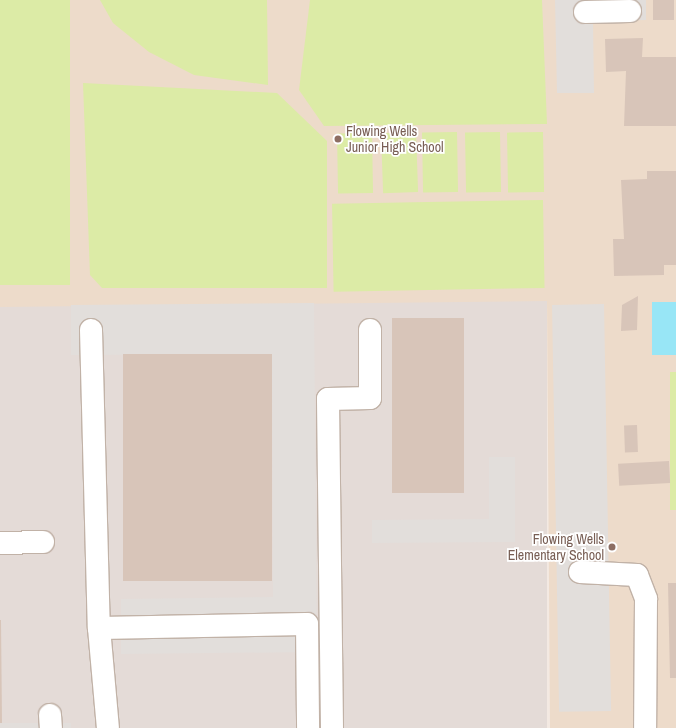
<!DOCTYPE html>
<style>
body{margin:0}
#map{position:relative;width:676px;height:728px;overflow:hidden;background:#f3e9e2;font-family:"Archivo Narrow",sans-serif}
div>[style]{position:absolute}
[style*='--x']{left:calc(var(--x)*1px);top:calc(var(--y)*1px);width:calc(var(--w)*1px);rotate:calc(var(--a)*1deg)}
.industrial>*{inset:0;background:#e4dbd7;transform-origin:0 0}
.education>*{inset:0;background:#eddbca}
.green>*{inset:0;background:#dceba6;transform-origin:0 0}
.parking>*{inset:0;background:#e2dedb;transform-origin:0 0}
.water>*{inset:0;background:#98e6f6;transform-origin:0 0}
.building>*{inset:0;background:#d8c5b9;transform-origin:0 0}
.roads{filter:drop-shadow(1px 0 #c1b2a7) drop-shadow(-1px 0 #c1b2a7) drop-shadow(0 1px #c1b2a7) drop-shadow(0 -1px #c1b2a7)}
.minor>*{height:22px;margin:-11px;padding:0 11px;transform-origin:11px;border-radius:11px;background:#fff}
.dots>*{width:11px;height:11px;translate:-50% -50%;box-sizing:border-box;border:2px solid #fff;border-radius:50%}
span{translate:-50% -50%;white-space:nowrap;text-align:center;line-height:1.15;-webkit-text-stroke:3.5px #fff;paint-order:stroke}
.education-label{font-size:14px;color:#785e54}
.left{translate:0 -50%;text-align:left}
.right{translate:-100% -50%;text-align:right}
</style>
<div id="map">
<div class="industrial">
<i style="left:547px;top:299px;width:429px;height:547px;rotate:90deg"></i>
</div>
<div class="education">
<i style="clip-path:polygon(0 0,676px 0,676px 728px,550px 728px,547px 301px,0 307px)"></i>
</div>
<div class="green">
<i style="left:0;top:0;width:70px;height:285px"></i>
<i style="clip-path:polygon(100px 0,267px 0,268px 85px,194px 75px,149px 52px,113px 23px)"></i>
<i style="clip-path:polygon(310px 0,542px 0,547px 124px,324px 126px,299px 90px)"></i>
<i style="clip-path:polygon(83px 83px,277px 93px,327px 141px,327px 288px,102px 288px,90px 275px)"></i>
<i style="left:416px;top:132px;width:60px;height:35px;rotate:88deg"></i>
<i style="left:457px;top:132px;width:60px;height:35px;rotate:89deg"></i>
<i style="left:500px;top:132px;width:60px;height:35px;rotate:89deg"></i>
<i style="left:543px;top:132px;width:60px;height:36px;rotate:89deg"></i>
<i style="left:372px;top:133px;width:60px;height:35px;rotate:89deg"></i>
<i style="left:543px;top:200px;width:88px;height:211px;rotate:89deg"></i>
<i style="left:670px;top:372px;width:6px;height:138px"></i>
</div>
<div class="parking">
<i style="clip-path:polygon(555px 0,646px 0,646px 20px,593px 21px,594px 93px,557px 93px)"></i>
<i style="clip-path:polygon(314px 303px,317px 652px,121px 654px,121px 599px,273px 597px,272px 354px,71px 355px,71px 305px)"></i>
<i style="left:604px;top:304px;width:407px;height:52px;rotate:89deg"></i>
<i style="clip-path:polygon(489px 457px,515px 457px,515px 542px,372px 543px,372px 520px,489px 519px)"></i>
<i style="left:0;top:723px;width:71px;height:5px"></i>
</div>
<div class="water">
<i style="left:676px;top:302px;width:53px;height:24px;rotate:90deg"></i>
</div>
<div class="building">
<i style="left:653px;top:0;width:21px;height:20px"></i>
<i style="clip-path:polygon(643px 38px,642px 57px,676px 57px,676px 126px,624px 126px,626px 71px,606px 72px,605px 39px)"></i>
<i style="clip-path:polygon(647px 171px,676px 171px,676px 265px,664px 265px,664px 275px,614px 276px,613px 239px,624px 239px,621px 180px,647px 179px)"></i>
<i style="clip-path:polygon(638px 296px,637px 330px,621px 331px,622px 305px)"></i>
<i style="left:392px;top:318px;width:72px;height:175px"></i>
<i style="left:272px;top:354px;width:227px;height:149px;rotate:90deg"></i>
<i style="left:637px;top:425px;width:27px;height:13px;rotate:88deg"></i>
<i style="left:669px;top:461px;width:22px;height:51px;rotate:87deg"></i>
<i style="clip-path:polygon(668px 583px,676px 583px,676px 678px,670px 678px)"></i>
<i style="clip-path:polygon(0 620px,1px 620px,2px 723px,0 723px)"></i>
</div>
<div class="roads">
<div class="minor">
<i style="--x:585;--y:12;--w:45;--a:-1.3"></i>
<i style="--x:91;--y:330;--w:298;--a:88.5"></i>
<i style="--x:99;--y:628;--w:100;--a:84.9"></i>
<i style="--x:0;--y:543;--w:43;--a:-1.3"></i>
<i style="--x:580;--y:572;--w:57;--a:3"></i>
<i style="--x:637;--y:575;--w:26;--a:69"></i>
<i style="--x:646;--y:599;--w:129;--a:90.4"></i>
<i style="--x:99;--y:628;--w:208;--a:-1.1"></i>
<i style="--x:307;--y:624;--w:104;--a:89.4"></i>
<i style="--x:50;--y:715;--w:13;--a:86"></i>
<i style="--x:332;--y:728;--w:329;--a:-90.7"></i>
<i style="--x:328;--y:399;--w:42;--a:-1.4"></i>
<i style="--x:370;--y:398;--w:68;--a:-90"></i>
</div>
</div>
<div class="dots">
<i style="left:338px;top:139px;background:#8d6e63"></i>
<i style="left:612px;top:547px;background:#8d6e63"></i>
</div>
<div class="education-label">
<span class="left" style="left:346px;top:139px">Flowing Wells<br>Junior High School</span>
<span class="right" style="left:604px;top:547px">Flowing Wells<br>Elementary School</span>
</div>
</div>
